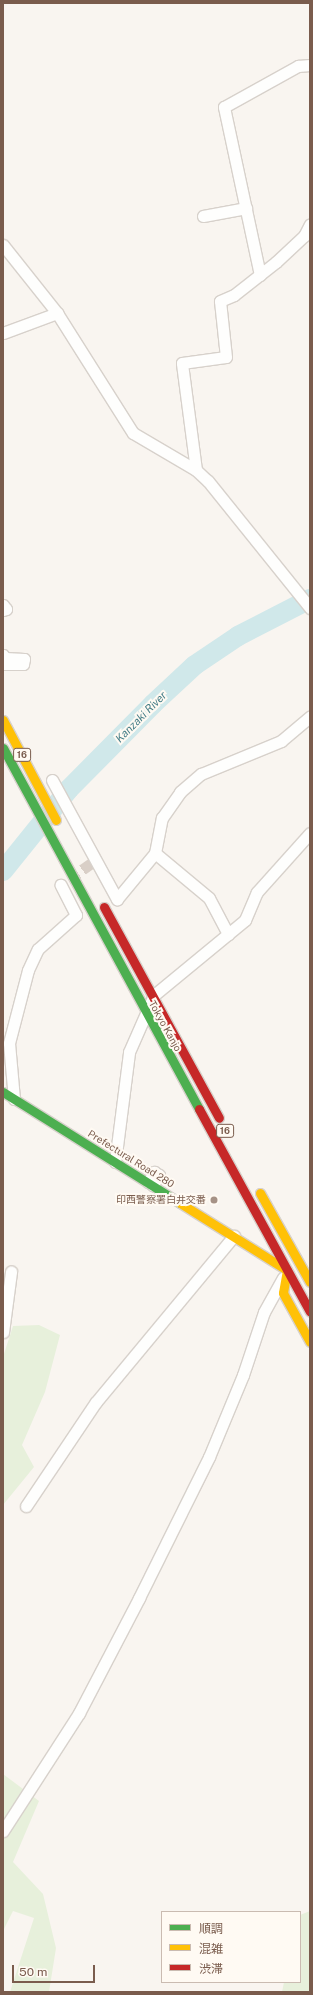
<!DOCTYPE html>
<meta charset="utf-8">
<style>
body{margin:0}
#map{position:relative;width:313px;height:1995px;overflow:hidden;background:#f9f5f0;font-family:"Public Sans","Noto Sans JP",sans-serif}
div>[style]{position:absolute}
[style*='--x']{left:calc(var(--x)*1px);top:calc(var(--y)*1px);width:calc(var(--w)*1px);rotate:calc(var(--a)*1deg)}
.green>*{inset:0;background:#e7f0db}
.river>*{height:20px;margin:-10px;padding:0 10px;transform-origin:10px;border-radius:10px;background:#d0e8ea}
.street-tunnel>*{height:11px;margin-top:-5.5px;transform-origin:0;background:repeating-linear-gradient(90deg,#d9cfc7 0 11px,transparent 0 16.5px)}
.roads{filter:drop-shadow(1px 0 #d7d1cb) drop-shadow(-1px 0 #d7d1cb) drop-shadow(0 1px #d7d1cb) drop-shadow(0 -1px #d7d1cb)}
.street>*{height:11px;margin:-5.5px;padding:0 5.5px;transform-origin:5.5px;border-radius:5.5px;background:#fefefd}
.fast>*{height:9px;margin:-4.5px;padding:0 4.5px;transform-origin:4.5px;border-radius:4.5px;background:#4caf50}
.slow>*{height:9px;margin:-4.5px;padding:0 4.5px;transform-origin:4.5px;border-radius:4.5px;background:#ffc107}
.jam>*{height:9px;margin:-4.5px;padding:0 4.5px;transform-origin:4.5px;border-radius:4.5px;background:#c62828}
.dots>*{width:11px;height:11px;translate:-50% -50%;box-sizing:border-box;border:2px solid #fffaf3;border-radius:50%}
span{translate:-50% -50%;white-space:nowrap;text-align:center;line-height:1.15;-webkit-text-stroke:4px #fffaf3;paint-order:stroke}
.shield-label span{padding:1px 3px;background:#fffaf3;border:1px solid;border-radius:3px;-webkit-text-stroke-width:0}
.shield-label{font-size:9px;color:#7a5c4d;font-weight:700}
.street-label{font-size:10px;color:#7a5c4d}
.poi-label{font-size:10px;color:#7a5c4d}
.right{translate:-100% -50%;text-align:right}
.water-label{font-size:11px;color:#437c86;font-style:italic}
.frame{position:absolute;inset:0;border:4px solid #7a5c4d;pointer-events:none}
.legend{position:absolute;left:161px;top:1911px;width:140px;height:72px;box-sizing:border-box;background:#fffaf3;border:1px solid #cabbb1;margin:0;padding:5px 7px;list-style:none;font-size:12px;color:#7a5c4d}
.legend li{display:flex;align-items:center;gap:8px;height:20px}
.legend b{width:20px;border:1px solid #cabbb1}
.scale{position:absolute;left:12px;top:1965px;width:83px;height:18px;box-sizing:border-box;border:2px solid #7a5c4d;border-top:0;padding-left:5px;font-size:12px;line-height:14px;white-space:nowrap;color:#7a5c4d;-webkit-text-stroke:3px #fffaf3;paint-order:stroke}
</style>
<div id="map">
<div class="green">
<i style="clip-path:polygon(39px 1325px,60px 1335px,45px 1392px,22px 1445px,34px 1467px,3px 1505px,3px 1357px,13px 1326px)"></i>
<i style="clip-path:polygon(3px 1774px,39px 1801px,13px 1862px,43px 1894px,56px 1948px,49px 1992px,10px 1992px,34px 1918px,13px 1911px,3px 1931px)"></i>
<i style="clip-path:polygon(310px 1911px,310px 1992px,282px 1992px,284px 1982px,300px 1982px,300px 1915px)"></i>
</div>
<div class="river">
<i style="--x:3;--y:871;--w:105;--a:-51.2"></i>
<i style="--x:69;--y:789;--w:120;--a:-45.3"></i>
<i style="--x:153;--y:704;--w:57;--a:-42.9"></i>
<i style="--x:195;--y:665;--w:52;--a:-34"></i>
<i style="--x:238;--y:636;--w:81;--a:-27.2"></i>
</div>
<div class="street-tunnel">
<i style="--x:69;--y:879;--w:33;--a:-35"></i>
</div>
<div class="roads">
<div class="street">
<i style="--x:203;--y:216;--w:44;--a:-10.5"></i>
<i style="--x:3;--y:245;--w:87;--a:51.5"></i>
<i style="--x:57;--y:313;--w:142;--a:57.7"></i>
<i style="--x:133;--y:433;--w:73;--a:30.4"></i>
<i style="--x:196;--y:470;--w:16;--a:43"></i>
<i style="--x:208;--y:481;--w:163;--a:51.2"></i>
<i style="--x:260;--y:275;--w:172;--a:-102.1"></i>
<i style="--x:224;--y:107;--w:85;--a:-29"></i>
<i style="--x:298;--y:66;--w:12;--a:-5"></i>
<i style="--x:3;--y:333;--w:58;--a:-20.3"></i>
<i style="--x:196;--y:470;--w:108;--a:-97.5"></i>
<i style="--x:182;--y:363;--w:44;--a:-7.8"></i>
<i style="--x:226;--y:357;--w:56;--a:-96.1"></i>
<i style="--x:220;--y:301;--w:15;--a:-23"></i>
<i style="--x:234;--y:295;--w:53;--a:-38.2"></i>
<i style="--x:276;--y:262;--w:38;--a:-43"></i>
<i style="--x:304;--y:236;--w:13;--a:-63"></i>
<i style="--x:3;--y:605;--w:5;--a:53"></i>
<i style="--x:6;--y:609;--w:3;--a:162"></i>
<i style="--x:3;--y:655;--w:4;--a:56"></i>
<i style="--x:5;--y:658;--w:19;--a:3"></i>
<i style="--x:24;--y:659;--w:5;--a:101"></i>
<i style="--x:23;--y:664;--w:20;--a:180"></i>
<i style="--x:52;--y:780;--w:136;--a:61.4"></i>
<i style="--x:117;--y:899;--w:60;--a:-50.4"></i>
<i style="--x:155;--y:853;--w:36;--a:-79"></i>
<i style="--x:162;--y:818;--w:32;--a:-55"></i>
<i style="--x:180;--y:792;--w:28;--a:-41"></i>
<i style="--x:201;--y:774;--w:87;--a:-22.4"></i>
<i style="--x:281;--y:741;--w:38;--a:-40"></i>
<i style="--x:155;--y:853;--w:70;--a:39.8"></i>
<i style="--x:209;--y:898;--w:41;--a:62.2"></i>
<i style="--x:14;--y:1099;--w:56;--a:-95.1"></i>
<i style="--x:9;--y:1043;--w:75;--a:-75.4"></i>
<i style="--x:28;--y:970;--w:23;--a:-65"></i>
<i style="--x:38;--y:949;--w:51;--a:-41.8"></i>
<i style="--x:76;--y:915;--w:34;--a:-117"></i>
<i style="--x:115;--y:1162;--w:111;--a:-82.7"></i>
<i style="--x:129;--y:1052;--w:62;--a:-66.3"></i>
<i style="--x:154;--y:995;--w:118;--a:-39.5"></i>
<i style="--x:245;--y:920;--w:30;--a:-67"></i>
<i style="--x:257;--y:892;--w:79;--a:-48.1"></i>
<i style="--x:148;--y:1182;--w:12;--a:-59"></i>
<i style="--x:154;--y:1172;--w:6;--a:31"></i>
<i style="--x:159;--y:1175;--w:12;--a:121"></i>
<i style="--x:3;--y:1332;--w:61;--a:-82.4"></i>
<i style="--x:26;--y:1506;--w:125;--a:-56.1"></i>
<i style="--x:96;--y:1402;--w:216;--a:-50.3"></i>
<i style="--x:3;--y:1831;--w:140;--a:-57.2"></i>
<i style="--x:79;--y:1713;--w:130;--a:-62.4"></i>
<i style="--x:139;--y:1598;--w:157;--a:-63.6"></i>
<i style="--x:209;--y:1457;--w:89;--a:-67.5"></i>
<i style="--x:243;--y:1375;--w:66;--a:-71.6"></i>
<i style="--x:264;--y:1312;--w:39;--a:-61"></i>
</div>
<div class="fast">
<i style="--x:3;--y:748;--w:411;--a:61.5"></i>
<i style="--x:3;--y:1092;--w:209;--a:32.1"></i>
</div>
<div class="slow">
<i style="--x:3;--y:720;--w:113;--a:62.1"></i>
<i style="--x:260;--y:1193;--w:102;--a:60.7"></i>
<i style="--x:180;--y:1203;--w:126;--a:32.1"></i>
<i style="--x:287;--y:1270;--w:23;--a:100"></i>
<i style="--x:283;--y:1293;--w:56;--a:61.1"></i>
</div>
<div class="jam">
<i style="--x:104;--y:907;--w:240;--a:61.4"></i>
<i style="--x:199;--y:1109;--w:231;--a:61.3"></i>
</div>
</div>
<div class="dots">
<i style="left:214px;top:1200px;background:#a69286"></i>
</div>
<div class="shield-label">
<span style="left:22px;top:755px">16</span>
<span style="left:225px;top:1131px">16</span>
</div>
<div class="street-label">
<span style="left:165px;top:1026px;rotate:61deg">Tokyo Kanjo</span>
<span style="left:131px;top:1159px;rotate:32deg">Prefectural Road 280</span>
</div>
<div class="poi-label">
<span class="right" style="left:206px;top:1200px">印西警察署白井交番</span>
</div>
<div class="water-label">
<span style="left:141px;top:717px;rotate:-45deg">Kanzaki River</span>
</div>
<div class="frame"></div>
<ul class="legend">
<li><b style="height:5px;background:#4caf50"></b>順調</li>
<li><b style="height:5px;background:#ffc107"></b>混雑</li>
<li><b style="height:5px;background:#c62828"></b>渋滞</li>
</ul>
<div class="scale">50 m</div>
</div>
